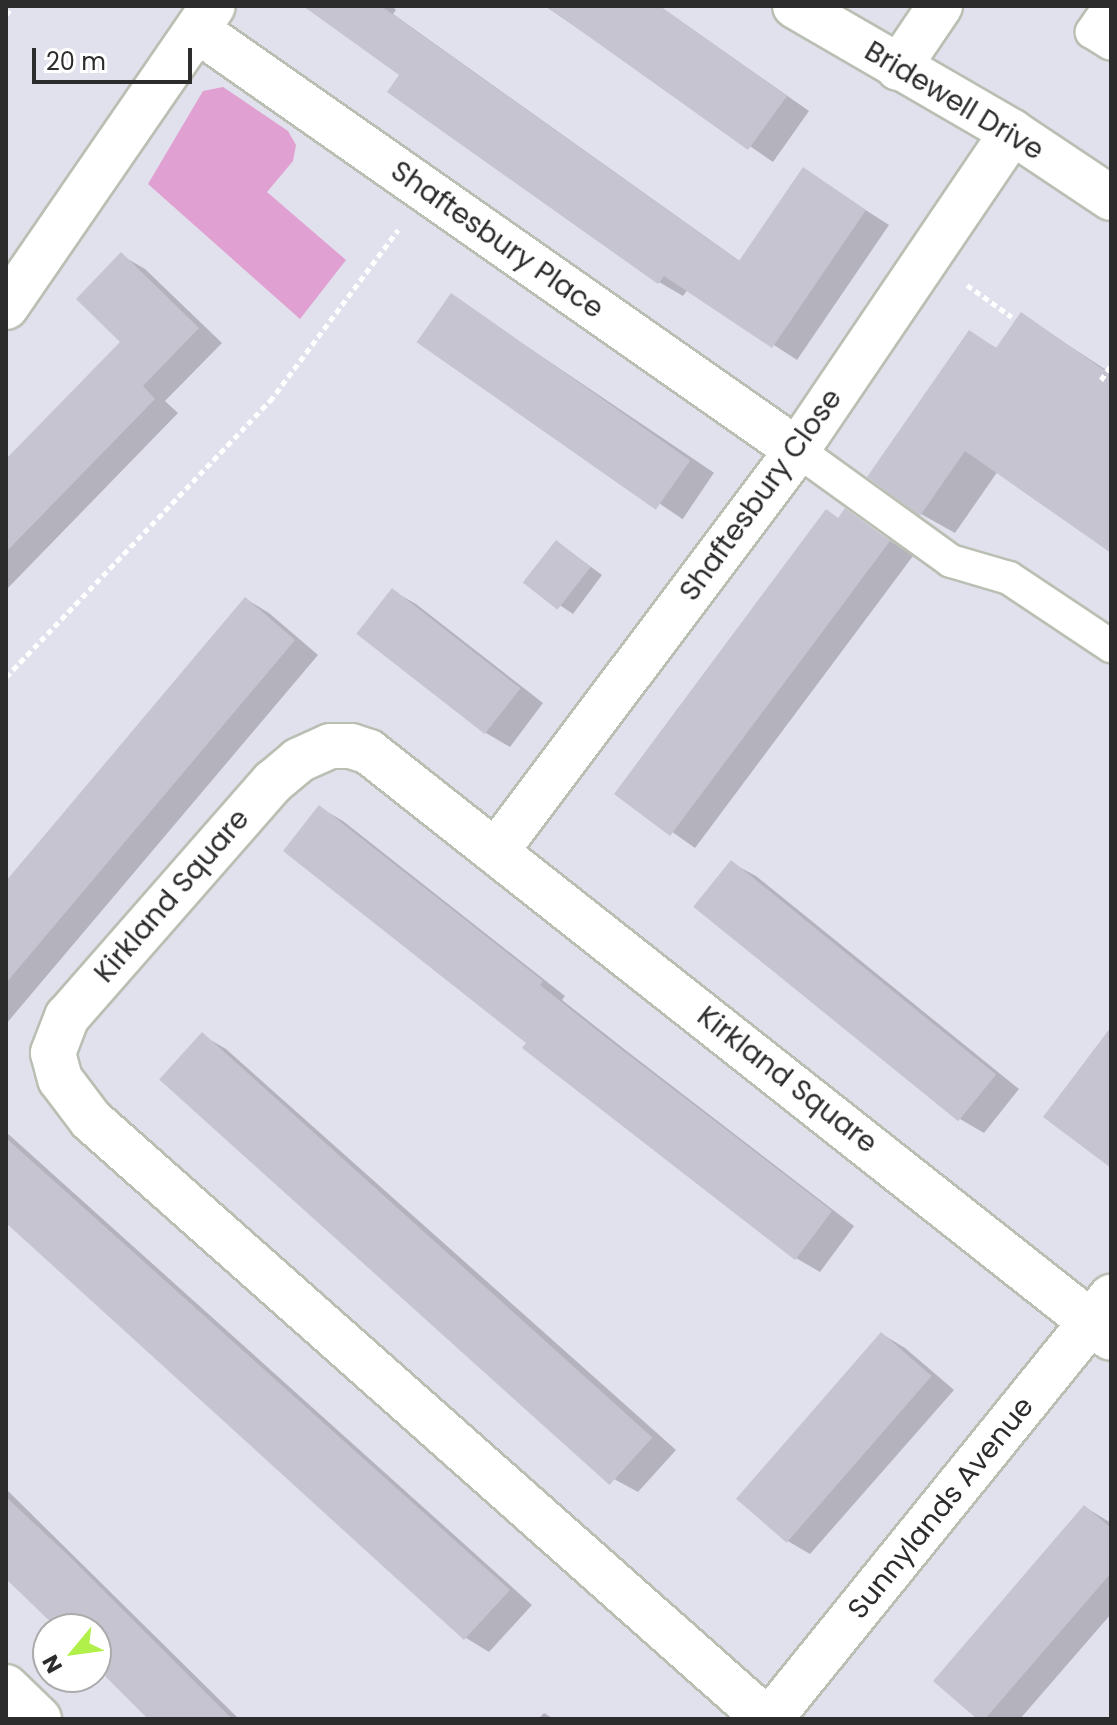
<!DOCTYPE html>
<style>
body{margin:0}
#map{position:relative;width:1117px;height:1725px;overflow:hidden;background:#e1e0ed;font-family:Poppins,sans-serif}
div>[style]{position:absolute}
[style*='--x']{left:calc(var(--x)*1px);top:calc(var(--y)*1px);width:calc(var(--w)*1px);rotate:calc(var(--a)*1deg)}
.green>*{inset:0;background:#e0a0d1}
.shadow>*{inset:0;background:#0003;transform-origin:0 0}
.building>*{inset:0;background:#c6c4d0;transform-origin:0 0}
.path>*{height:5px;margin-top:-2.5px;transform-origin:0;background:repeating-linear-gradient(90deg,#fff 0 6px,transparent 0 10px)}
.roads{filter:drop-shadow(2px 0 #babfb3) drop-shadow(-2px 0 #babfb3) drop-shadow(0 2px #babfb3) drop-shadow(0 -2px #babfb3)}
.service>*{height:32px;margin:-16px;padding:0 16px;transform-origin:16px;border-radius:16px;background:#fff}
.pedestrian>*{height:44px;margin:-22px;padding:0 22px;transform-origin:22px;border-radius:22px;background:#fff}
.minor>*{height:44px;margin:-22px;padding:0 22px;transform-origin:22px;border-radius:22px;background:#fff}
.tertiary>*{height:44px;margin:-22px;padding:0 22px;transform-origin:22px;border-radius:22px;background:#fff}
span{translate:-50% -50%;white-space:nowrap;text-align:center;line-height:1.15;-webkit-text-stroke:7px #fff;paint-order:stroke}
.street-label{font-size:28px;color:#2c2c2c}
.frame{position:absolute;inset:0;border:8px solid #2c2c2c;pointer-events:none}
.north{position:absolute;left:32px;top:1613px;width:80px;height:80px;box-sizing:border-box;background:#fff;border:2px solid #ababab;border-radius:50%;rotate:241deg;font-size:22px;font-weight:700;line-height:32px;text-align:center;color:#2c2c2c}
.north::after{content:'';display:block;margin:auto;width:28px;height:36px;background:#b1f04a;clip-path:polygon(50% 0,100% 100%,50% 72%,0 100%)}
.scale{position:absolute;left:32px;top:48px;width:160px;height:36px;box-sizing:border-box;border:4px solid #2c2c2c;border-top:0;padding-left:10px;font-size:24px;line-height:28px;white-space:nowrap;color:#2c2c2c;-webkit-text-stroke:6px #fff;paint-order:stroke}
</style>
<div id="map">
<div class="green">
<i style="clip-path:polygon(223px 87px,288px 131px,296px 145px,293px 161px,267px 192px,346px 260px,300px 319px,148px 184px,203px 91px)"></i>
</div>
<div class="shadow">
<i style="clip-path:polygon(307px 6px,392px 6px,396px 10px,393px 14px,741px 262px,803px 170px,889px 225px,797px 360px,688px 289px,683px 296px,659px 282px,402px 75px)"></i>
<i style="clip-path:polygon(545px 6px,659px 6px,809px 111px,773px 162px)"></i>
<i style="clip-path:polygon(121px 255px,145px 269px,222px 343px,165px 401px,178px 413px,6px 590px,6px 462px,123px 342px)"></i>
<i style="left:452px;top:296px;width:316px;height:56px;rotate:34deg"></i>
<i style="clip-path:polygon(1022px 315px,1111px 373px,1111px 550px,998px 471px,955px 533px,921px 514px,970px 333px,998px 349px)"></i>
<i style="clip-path:polygon(846px 511px,913px 556px,695px 848px,617px 793px)"></i>
<i style="clip-path:polygon(568px 550px,602px 575px,573px 614px,527px 583px)"></i>
<i style="clip-path:polygon(393px 591px,416px 604px,543px 703px,510px 747px,486px 733px)"></i>
<i style="clip-path:polygon(246px 599px,269px 613px,318px 655px,6px 1024px,6px 882px)"></i>
<i style="clip-path:polygon(319px 807px,343px 821px,565px 996px,562px 1000px,628px 1052px,854px 1226px,820px 1272px,796px 1258px,529px 1043px)"></i>
<i style="clip-path:polygon(732px 863px,756px 876px,1019px 1089px,984px 1133px,960px 1119px)"></i>
<i style="clip-path:polygon(202px 1035px,226px 1049px,676px 1450px,638px 1492px,614px 1479px,163px 1080px)"></i>
<i style="clip-path:polygon(6px 1132px,532px 1605px,489px 1652px,466px 1638px,6px 1221px)"></i>
<i style="clip-path:polygon(882px 1334px,905px 1348px,954px 1390px,810px 1554px,786px 1540px)"></i>
<i style="clip-path:polygon(6px 1489px,239px 1719px,151px 1719px,96px 1664px,96px 1629px,61px 1629px,6px 1576px)"></i>
<i style="clip-path:polygon(1085px 1507px,1111px 1523px,1111px 1614px,1020px 1719px,980px 1719px)"></i>
<i style="clip-path:polygon(544px 1713px,554px 1719px,538px 1719px)"></i>
</div>
<div class="building">
<i style="clip-path:polygon(303px 6px,381px 6px,739px 261px,803px 167px,866px 210px,772px 348px,664px 276px,658px 284px,387px 92px,399px 75px)"></i>
<i style="clip-path:polygon(546px 6px,660px 6px,787px 96px,748px 150px)"></i>
<i style="clip-path:polygon(121px 252px,199px 328px,143px 386px,155px 399px,6px 552px,6px 459px,120px 342px,76px 299px)"></i>
<i style="left:451px;top:293px;width:292px;height:60px;rotate:35deg"></i>
<i style="clip-path:polygon(1021px 312px,1111px 375px,1111px 553px,965px 451px,920px 516px,867px 477px,969px 330px,996px 348px)"></i>
<i style="clip-path:polygon(845px 508px,890px 541px,670px 836px,614px 794px,826px 509px,838px 518px)"></i>
<i style="left:556px;top:540px;width:44px;height:54px;rotate:38deg"></i>
<i style="left:392px;top:588px;width:163px;height:58px;rotate:38deg"></i>
<i style="clip-path:polygon(245px 597px,295px 640px,6px 983px,6px 881px)"></i>
<i style="clip-path:polygon(319px 805px,543px 981px,540px 985px,604px 1036px,832px 1211px,795px 1260px,522px 1048px,526px 1043px,283px 851px)"></i>
<i style="left:731px;top:860px;width:341px;height:60px;rotate:39deg"></i>
<i style="clip-path:polygon(1111px 1027px,1111px 1168px,1043px 1117px)"></i>
<i style="left:202px;top:1032px;width:606px;height:64px;rotate:42deg"></i>
<i style="clip-path:polygon(6px 1138px,510px 1590px,464px 1640px,6px 1223px)"></i>
<i style="left:881px;top:1332px;width:67px;height:221px;rotate:41deg"></i>
<i style="clip-path:polygon(6px 1497px,69px 1556px,232px 1719px,148px 1719px,96px 1667px,96px 1629px,58px 1629px,6px 1579px)"></i>
<i style="clip-path:polygon(1084px 1505px,1111px 1528px,1111px 1573px,985px 1719px,977px 1719px,933px 1681px)"></i>
</div>
<div class="path">
<i style="--x:6;--y:15;--w:11;--a:-56"></i>
<i style="--x:967;--y:285;--w:55;--a:35.4"></i>
<i style="--x:1101;--y:380;--w:18;--a:-56"></i>
<i style="--x:6;--y:677;--w:382;--a:-46.3"></i>
<i style="--x:270;--y:401;--w:214;--a:-53.2"></i>
</div>
<div class="roads">
<div class="service">
<i style="--x:1110;--y:6;--w:32;--a:125"></i>
<i style="--x:1092;--y:32;--w:22;--a:32"></i>
<i style="--x:797;--y:450;--w:190;--a:35.8"></i>
<i style="--x:951;--y:561;--w:60;--a:16.3"></i>
<i style="--x:1009;--y:578;--w:123;--a:33.7"></i>
</div>
<div class="pedestrian">
<i style="--x:898;--y:68;--w:75;--a:-55.9"></i>
</div>
<div class="minor">
<i style="--x:795;--y:6;--w:251;--a:30.1"></i>
<i style="--x:1012;--y:132;--w:119;--a:33.7"></i>
<i style="--x:197;--y:30;--w:732;--a:34.99"></i>
<i style="--x:6;--y:307;--w:365;--a:-55.5"></i>
<i style="--x:497;--y:850;--w:500;--a:-53.1"></i>
<i style="--x:797;--y:450;--w:384;--a:-55.9"></i>
<i style="--x:6;--y:1687;--w:46;--a:44.1"></i>
<i style="--x:766;--y:1719;--w:902;--a:-138.41"></i>
<i style="--x:91;--y:1120;--w:51;--a:-127.1"></i>
<i style="--x:60;--y:1079;--w:27;--a:-105"></i>
<i style="--x:53;--y:1053;--w:39;--a:-69"></i>
<i style="--x:67;--y:1017;--w:313;--a:-48.8"></i>
<i style="--x:273;--y:782;--w:34;--a:-40"></i>
<i style="--x:299;--y:760;--w:34;--a:-24"></i>
<i style="--x:330;--y:746;--w:21;--a:0"></i>
<i style="--x:351;--y:746;--w:19;--a:18"></i>
<i style="--x:369;--y:752;--w:945;--a:38.3"></i>
</div>
<div class="tertiary">
<i style="--x:770;--y:1719;--w:543;--a:-51.06"></i>
</div>
</div>
<div class="street-label">
<span style="left:954px;top:101px;rotate:31deg">Bridewell Drive</span>
<span style="left:497px;top:240px;rotate:35deg">Shaftesbury Place</span>
<span style="left:761px;top:495px;rotate:-54deg">Shaftesbury Close</span>
<span style="left:172px;top:896px;rotate:-49deg">Kirkland Square</span>
<span style="left:787px;top:1080px;rotate:38deg">Kirkland Square</span>
<span style="left:941px;top:1508px;rotate:-51deg">Sunnylands Avenue</span>
</div>
<div class="frame"></div>
<div class="north">N</div>
<div class="scale">20 m</div>
</div>
